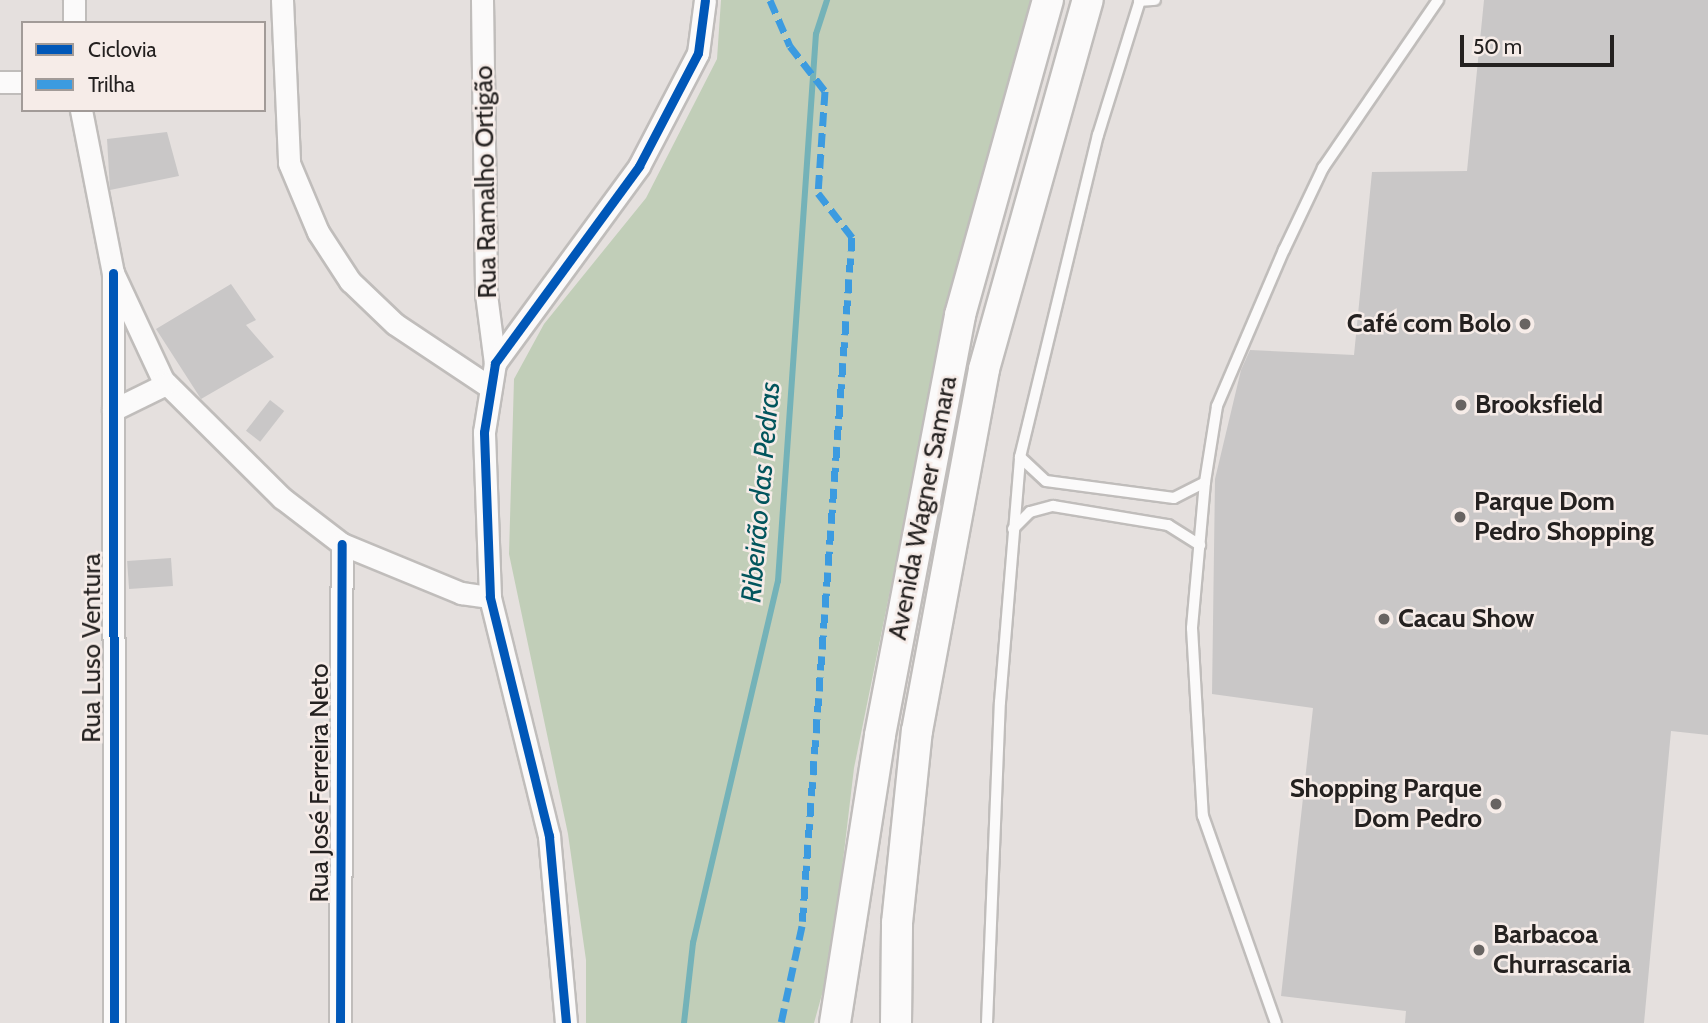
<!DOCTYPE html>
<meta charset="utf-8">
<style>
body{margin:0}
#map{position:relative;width:1708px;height:1023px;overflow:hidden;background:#e5e0de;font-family:Cabin,sans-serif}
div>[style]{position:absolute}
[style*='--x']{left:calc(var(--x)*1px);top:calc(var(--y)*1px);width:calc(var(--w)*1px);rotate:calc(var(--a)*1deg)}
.green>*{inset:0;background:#c1ceb8}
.stream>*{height:6px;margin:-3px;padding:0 3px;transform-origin:3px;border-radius:3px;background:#74b2b8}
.building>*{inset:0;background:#c9c7c7;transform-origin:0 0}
.roads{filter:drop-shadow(2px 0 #c0bdbb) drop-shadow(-2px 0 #c0bdbb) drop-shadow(0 2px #c0bdbb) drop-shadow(0 -2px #c0bdbb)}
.lane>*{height:10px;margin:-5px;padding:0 5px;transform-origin:5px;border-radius:5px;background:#fbfafa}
.street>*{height:21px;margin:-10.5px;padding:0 10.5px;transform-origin:10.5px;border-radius:10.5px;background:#fbfafa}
.secondary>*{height:30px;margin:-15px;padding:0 15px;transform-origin:15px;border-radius:15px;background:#fbfafa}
.quiet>*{height:7px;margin-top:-3.5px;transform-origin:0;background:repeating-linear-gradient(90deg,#3c9be0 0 14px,transparent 0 21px)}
.cycleway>*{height:9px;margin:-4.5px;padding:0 4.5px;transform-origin:4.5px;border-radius:4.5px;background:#0057b8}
.dots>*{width:19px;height:19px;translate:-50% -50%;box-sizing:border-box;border:4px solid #f6ece8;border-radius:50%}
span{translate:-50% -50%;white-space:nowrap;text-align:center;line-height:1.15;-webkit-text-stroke:5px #f6ece8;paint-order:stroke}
.street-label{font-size:26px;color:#242120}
.poi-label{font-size:26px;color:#242120;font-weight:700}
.right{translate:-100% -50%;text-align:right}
.left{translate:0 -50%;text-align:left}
.water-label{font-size:28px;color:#02555d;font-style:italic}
.legend{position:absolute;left:21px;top:21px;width:245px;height:91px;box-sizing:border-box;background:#f6ece8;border:2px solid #a29b98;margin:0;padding:9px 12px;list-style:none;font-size:21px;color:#242120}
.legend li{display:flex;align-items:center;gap:14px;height:35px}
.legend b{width:35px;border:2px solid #a29b98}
.scale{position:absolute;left:1460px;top:35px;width:154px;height:32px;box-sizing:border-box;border:4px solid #242120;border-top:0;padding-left:9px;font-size:21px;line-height:24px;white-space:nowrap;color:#242120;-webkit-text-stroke:5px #f6ece8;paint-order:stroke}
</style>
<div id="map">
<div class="green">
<i style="clip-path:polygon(721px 0,1034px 0,949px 301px,854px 768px,831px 962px,814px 1023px,586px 1023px,586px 960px,568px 834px,509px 554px,514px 379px,544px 324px,646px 198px,717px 59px)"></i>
</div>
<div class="stream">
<i style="--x:684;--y:1023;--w:81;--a:-83.6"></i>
<i style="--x:693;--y:943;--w:372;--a:-76.8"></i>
<i style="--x:778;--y:581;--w:548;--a:-86.03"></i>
<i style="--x:816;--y:34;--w:36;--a:-72"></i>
</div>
<div class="building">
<i style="clip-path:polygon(1484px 0,1708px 0,1708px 735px,1671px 731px,1644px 1023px,1405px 1023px,1406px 1011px,1281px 996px,1313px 708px,1212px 694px,1215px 479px,1241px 370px,1250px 350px,1354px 355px,1372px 172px,1467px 171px)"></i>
<i style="clip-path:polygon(167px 132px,179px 176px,110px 190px,107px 139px)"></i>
<i style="clip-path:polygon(231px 284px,256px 320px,246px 325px,274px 357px,201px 399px,156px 329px)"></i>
<i style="left:270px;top:400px;width:18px;height:39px;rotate:38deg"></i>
<i style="left:171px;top:558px;width:28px;height:44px;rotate:86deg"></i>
</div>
<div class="roads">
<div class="lane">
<i style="--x:1139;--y:1;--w:16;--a:-4"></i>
<i style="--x:1020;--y:457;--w:35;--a:43"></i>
<i style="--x:1046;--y:481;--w:129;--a:7.6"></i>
<i style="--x:1174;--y:498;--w:35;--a:-27"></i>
<i style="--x:1205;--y:482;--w:77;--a:-81"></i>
<i style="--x:1217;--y:406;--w:170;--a:-66.8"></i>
<i style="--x:1284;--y:250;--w:91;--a:-64.6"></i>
<i style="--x:1323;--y:168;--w:204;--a:-55.6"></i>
<i style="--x:1205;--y:482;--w:147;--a:95.1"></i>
<i style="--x:1192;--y:628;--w:188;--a:86.7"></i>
<i style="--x:1203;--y:816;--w:219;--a:70.6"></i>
<i style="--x:1013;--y:529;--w:24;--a:-45"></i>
<i style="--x:1030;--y:512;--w:24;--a:-15"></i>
<i style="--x:1053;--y:506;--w:117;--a:9.4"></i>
<i style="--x:1168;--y:525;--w:38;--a:32"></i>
<i style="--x:987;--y:1023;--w:321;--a:-87.7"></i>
<i style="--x:1000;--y:702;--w:246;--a:-85.3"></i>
<i style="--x:1020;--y:457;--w:331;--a:-76.4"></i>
<i style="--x:1098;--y:135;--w:141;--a:-72.7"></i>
</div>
<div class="street">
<i style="--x:74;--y:0;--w:23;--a:90"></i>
<i style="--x:282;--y:0;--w:163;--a:87.5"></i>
<i style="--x:289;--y:163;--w:75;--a:67.2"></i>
<i style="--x:318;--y:232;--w:59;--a:56.9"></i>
<i style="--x:350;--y:281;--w:62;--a:43.7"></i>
<i style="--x:395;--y:324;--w:115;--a:33.7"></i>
<i style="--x:482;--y:0;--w:294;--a:89.2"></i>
<i style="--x:486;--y:294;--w:70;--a:82.6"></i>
<i style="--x:0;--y:82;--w:23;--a:0"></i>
<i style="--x:81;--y:110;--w:166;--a:78.9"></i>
<i style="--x:113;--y:273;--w:118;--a:65"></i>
<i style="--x:163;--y:380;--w:168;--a:44.8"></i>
<i style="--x:282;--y:498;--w:76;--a:37.5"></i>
<i style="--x:342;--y:544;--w:129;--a:22.4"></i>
<i style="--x:461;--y:593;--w:29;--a:8"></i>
<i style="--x:113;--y:273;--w:750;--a:89.92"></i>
<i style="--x:113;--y:410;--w:59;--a:-26.1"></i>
<i style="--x:340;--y:1023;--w:479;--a:-89.8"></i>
<i style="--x:566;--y:1023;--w:188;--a:-95.2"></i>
<i style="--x:549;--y:836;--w:246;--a:-103.9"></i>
<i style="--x:490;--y:597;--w:165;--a:-92.1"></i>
<i style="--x:484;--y:432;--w:70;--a:-80.9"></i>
<i style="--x:495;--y:363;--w:244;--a:-53.8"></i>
<i style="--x:639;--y:166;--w:127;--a:-62.4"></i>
<i style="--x:698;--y:53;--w:53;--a:-82.5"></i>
</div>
<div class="secondary">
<i style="--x:835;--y:1023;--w:291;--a:-81.1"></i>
<i style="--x:880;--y:735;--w:428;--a:-79.2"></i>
<i style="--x:960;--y:315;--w:327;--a:-74.4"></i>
<i style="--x:896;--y:1023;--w:100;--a:-89.4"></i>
<i style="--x:897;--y:923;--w:193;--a:-84.1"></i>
<i style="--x:917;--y:731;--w:368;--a:-79.5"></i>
<i style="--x:984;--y:369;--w:383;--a:-74.3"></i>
</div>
</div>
<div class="quiet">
<i style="--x:770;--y:0;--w:50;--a:66.5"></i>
<i style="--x:790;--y:46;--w:57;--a:52.1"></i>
<i style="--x:825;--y:91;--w:102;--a:93.9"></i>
<i style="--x:818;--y:193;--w:56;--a:52.3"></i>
<i style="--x:852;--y:237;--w:691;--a:94.15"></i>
<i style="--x:802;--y:926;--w:99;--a:102.2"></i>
</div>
<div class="cycleway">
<i style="--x:113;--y:273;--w:750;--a:89.92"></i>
<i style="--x:340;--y:1023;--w:479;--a:-89.8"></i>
<i style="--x:566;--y:1023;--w:188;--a:-95.2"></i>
<i style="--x:549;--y:836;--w:246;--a:-103.9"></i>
<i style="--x:490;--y:597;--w:165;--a:-92.1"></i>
<i style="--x:484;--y:432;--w:70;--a:-80.9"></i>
<i style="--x:495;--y:363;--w:244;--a:-53.8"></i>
<i style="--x:639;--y:166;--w:127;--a:-62.4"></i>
<i style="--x:698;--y:53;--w:53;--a:-82.5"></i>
</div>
<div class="dots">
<i style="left:1525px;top:324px;background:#686462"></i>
<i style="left:1461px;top:405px;background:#686462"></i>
<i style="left:1460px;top:517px;background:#686462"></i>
<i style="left:1384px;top:619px;background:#686462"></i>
<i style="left:1496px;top:804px;background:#686462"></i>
<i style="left:1479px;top:950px;background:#686462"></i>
</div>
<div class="street-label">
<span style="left:486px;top:182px;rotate:-91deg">Rua Ramalho Ortigão</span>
<span style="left:923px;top:508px;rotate:-79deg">Avenida Wagner Samara</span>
<span style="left:92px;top:648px;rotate:-90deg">Rua Luso Ventura</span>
<span style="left:320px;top:783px;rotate:-90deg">Rua José Ferreira Neto</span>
</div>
<div class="poi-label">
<span class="right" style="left:1511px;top:324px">Café com Bolo</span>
<span class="left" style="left:1475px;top:405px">Brooksfield</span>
<span class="left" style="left:1474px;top:517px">Parque Dom<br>Pedro Shopping</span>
<span class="left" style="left:1398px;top:619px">Cacau Show</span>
<span class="right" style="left:1482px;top:804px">Shopping Parque<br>Dom Pedro</span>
<span class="left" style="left:1493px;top:950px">Barbacoa<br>Churrascaria</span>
</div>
<div class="water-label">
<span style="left:760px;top:492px;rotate:-85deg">Ribeirão das Pedras</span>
</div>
<ul class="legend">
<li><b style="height:9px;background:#0057b8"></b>Ciclovia</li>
<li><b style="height:9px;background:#3c9be0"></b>Trilha</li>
</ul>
<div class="scale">50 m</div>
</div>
